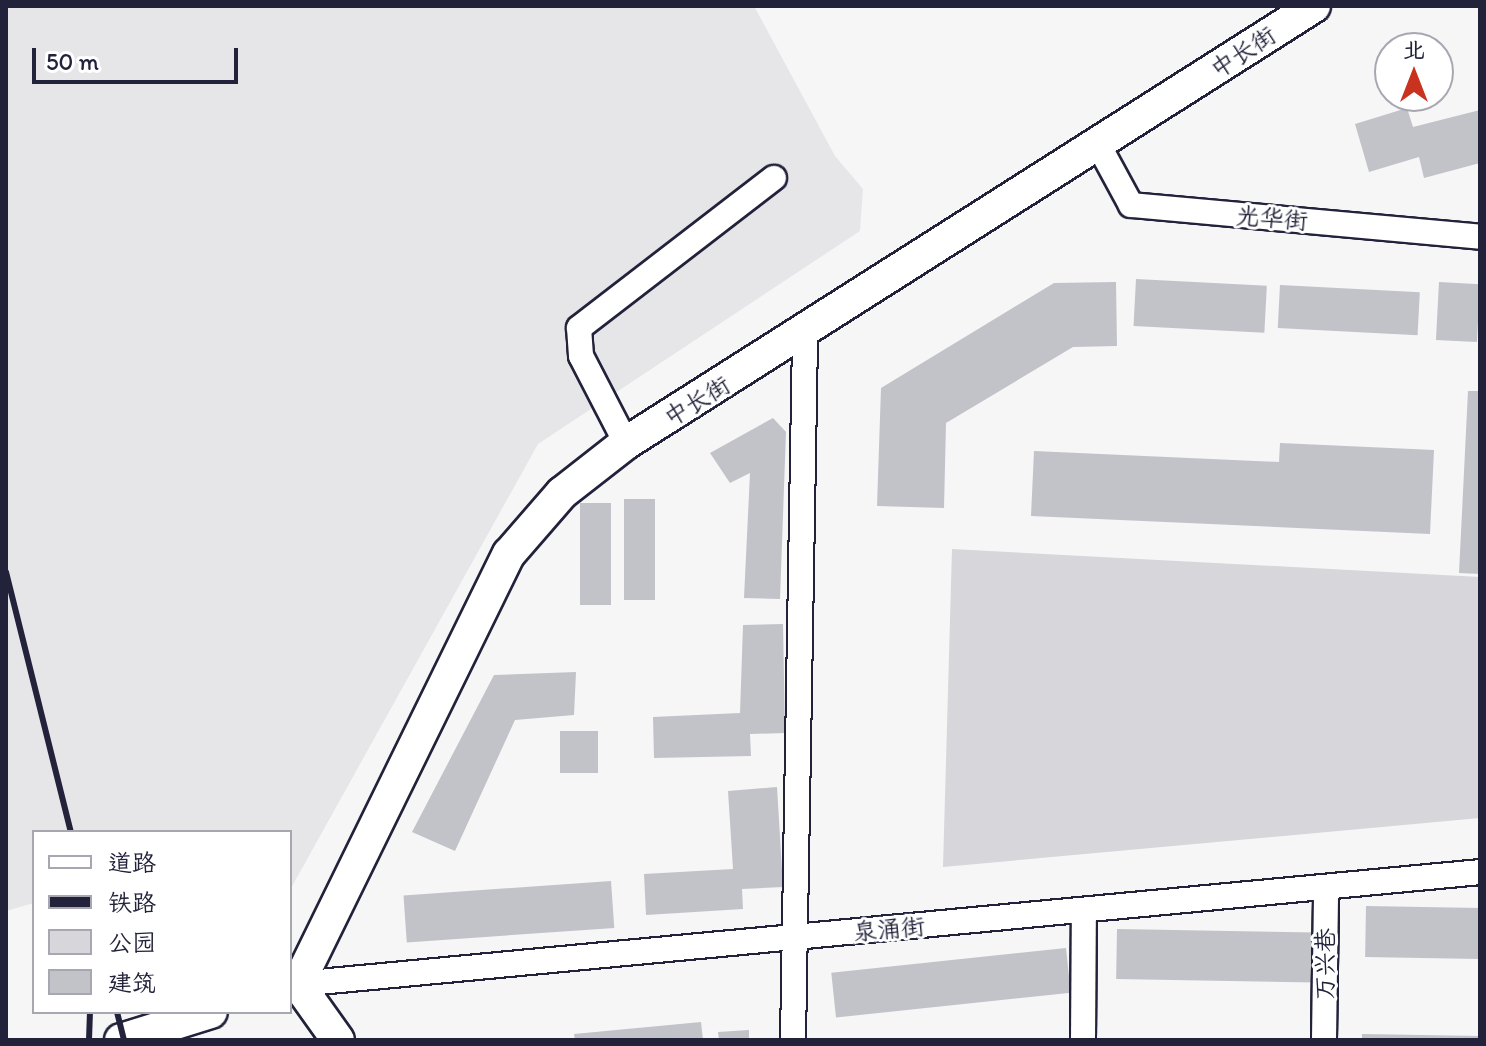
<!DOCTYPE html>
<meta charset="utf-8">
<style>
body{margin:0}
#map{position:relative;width:1486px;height:1046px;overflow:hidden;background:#f6f6f7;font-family:Itim,"LXGW WenKai TC",sans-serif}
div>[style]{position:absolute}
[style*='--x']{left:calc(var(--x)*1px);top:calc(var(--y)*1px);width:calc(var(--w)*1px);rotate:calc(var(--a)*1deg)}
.built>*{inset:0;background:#e6e6e9}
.green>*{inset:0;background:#d7d7db}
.building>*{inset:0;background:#c2c2c9;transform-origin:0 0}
.roads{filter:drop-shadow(2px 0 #22223b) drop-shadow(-2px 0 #22223b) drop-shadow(0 2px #22223b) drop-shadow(0 -2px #22223b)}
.street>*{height:24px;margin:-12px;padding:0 12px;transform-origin:12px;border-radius:12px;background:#fff}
.secondary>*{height:32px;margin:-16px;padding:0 16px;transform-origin:16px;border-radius:16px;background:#fff}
.rail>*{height:6px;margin:-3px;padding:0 3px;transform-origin:3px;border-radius:3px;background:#22223b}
span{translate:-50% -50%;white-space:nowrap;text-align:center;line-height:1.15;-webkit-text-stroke:6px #fff;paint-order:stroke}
.street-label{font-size:24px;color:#22223b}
.frame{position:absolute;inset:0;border:8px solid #22223b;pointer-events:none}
.legend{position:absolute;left:32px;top:830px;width:260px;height:184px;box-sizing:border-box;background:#fff;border:2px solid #a7a7b1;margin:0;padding:10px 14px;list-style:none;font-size:24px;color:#22223b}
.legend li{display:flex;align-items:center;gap:16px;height:40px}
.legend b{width:40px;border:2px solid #a7a7b1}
.north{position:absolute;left:1374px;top:32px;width:80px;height:80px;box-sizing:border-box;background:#fff;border:2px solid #a7a7b1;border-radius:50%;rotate:0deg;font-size:22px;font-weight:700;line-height:32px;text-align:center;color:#22223b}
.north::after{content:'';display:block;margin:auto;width:28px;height:36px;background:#c8321e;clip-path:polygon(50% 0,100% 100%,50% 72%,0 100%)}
.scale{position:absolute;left:32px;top:48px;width:206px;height:36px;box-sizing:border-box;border:4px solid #22223b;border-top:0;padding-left:10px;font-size:24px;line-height:28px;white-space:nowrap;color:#22223b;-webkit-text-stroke:6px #fff;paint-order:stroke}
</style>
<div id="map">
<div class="built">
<i style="clip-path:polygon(6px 6px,754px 6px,835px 156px,863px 189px,860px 231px,538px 444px,290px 890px,290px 832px,34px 832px,34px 903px,6px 911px)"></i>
</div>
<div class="green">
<i style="clip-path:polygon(952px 549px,1480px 577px,1480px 818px,943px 867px)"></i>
</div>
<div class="building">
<i style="clip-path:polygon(1407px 108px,1413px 127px,1480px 110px,1480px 163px,1424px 178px,1419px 157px,1369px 172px,1355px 124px)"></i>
<i style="left:1136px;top:279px;width:131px;height:47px;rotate:3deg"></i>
<i style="clip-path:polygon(1116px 282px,1117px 346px,1073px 347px,946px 423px,944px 508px,877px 506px,881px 388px,1054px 283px)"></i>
<i style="left:1439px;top:282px;width:41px;height:58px;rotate:3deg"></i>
<i style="left:1280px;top:285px;width:140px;height:43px;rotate:3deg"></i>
<i style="clip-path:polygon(1468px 391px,1480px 391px,1480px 574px,1459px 573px)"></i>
<i style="clip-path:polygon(773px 418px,786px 432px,780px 599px,744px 598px,750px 473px,730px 483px,710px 453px)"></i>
<i style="clip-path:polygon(1280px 443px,1434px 450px,1430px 534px,1031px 516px,1034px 451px,1279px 462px)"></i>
<i style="left:624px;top:499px;width:31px;height:101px"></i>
<i style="left:580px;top:503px;width:31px;height:102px"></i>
<i style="clip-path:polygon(783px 624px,785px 733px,750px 734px,751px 756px,654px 758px,653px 717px,740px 713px,743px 625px)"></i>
<i style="clip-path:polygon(576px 672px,574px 715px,515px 720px,455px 851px,412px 832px,494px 675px)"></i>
<i style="left:598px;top:731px;width:42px;height:38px;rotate:90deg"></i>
<i style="clip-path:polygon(777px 787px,783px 887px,742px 889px,743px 909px,646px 915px,644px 874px,733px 869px,728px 791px)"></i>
<i style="left:611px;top:881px;width:47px;height:208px;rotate:86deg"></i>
<i style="left:1366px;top:906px;width:114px;height:51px;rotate:1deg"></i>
<i style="left:1117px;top:929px;width:200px;height:50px;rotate:1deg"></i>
<i style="left:1066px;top:948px;width:45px;height:236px;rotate:84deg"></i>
<i style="clip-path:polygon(701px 1022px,703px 1040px,575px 1040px,574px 1034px)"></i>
<i style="clip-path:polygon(749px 1030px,749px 1040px,719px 1040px,718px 1032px)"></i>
<i style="clip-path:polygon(1362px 1034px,1480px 1036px,1480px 1040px,1362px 1040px)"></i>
</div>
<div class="roads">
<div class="street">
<i style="--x:1099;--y:146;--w:67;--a:61.5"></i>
<i style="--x:1131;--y:205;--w:350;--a:5.2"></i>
<i style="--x:626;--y:443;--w:98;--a:-117.3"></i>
<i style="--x:581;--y:356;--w:28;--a:-94"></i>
<i style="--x:579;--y:328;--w:246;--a:-37.6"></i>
<i style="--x:298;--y:984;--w:1187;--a:-5.41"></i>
<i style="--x:793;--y:1040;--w:705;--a:-89.02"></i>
<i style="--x:1083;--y:1040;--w:130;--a:-89.6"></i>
<i style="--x:1324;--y:1040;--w:152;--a:-89.2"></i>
</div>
<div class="secondary">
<i style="--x:298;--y:984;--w:69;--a:54.5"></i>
<i style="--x:290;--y:987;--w:9;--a:-21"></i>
<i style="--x:298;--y:984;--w:479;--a:-63.9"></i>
<i style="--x:509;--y:554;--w:81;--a:-49"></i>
<i style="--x:562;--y:493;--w:81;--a:-38"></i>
<i style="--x:626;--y:443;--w:815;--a:-32.42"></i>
<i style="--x:121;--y:1040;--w:94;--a:-17.3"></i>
</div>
</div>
<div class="rail">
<i style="--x:6;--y:572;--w:268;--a:76"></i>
<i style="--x:117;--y:1012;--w:29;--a:76"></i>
<i style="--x:89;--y:1040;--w:28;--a:-88"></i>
</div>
<div class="street-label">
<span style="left:1243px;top:52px;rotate:-33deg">中长街</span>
<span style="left:1272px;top:218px;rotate:5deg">光华街</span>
<span style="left:697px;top:401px;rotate:-31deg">中长街</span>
<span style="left:889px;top:929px;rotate:-5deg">泉涌街</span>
<span style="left:1325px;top:964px;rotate:-90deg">万兴巷</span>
</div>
<div class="frame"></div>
<ul class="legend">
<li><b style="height:10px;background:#fff"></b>道路</li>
<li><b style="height:10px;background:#22223b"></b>铁路</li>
<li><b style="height:22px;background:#d7d7db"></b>公园</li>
<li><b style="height:22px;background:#c2c2c9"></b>建筑</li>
</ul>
<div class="north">北</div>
<div class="scale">50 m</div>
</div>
